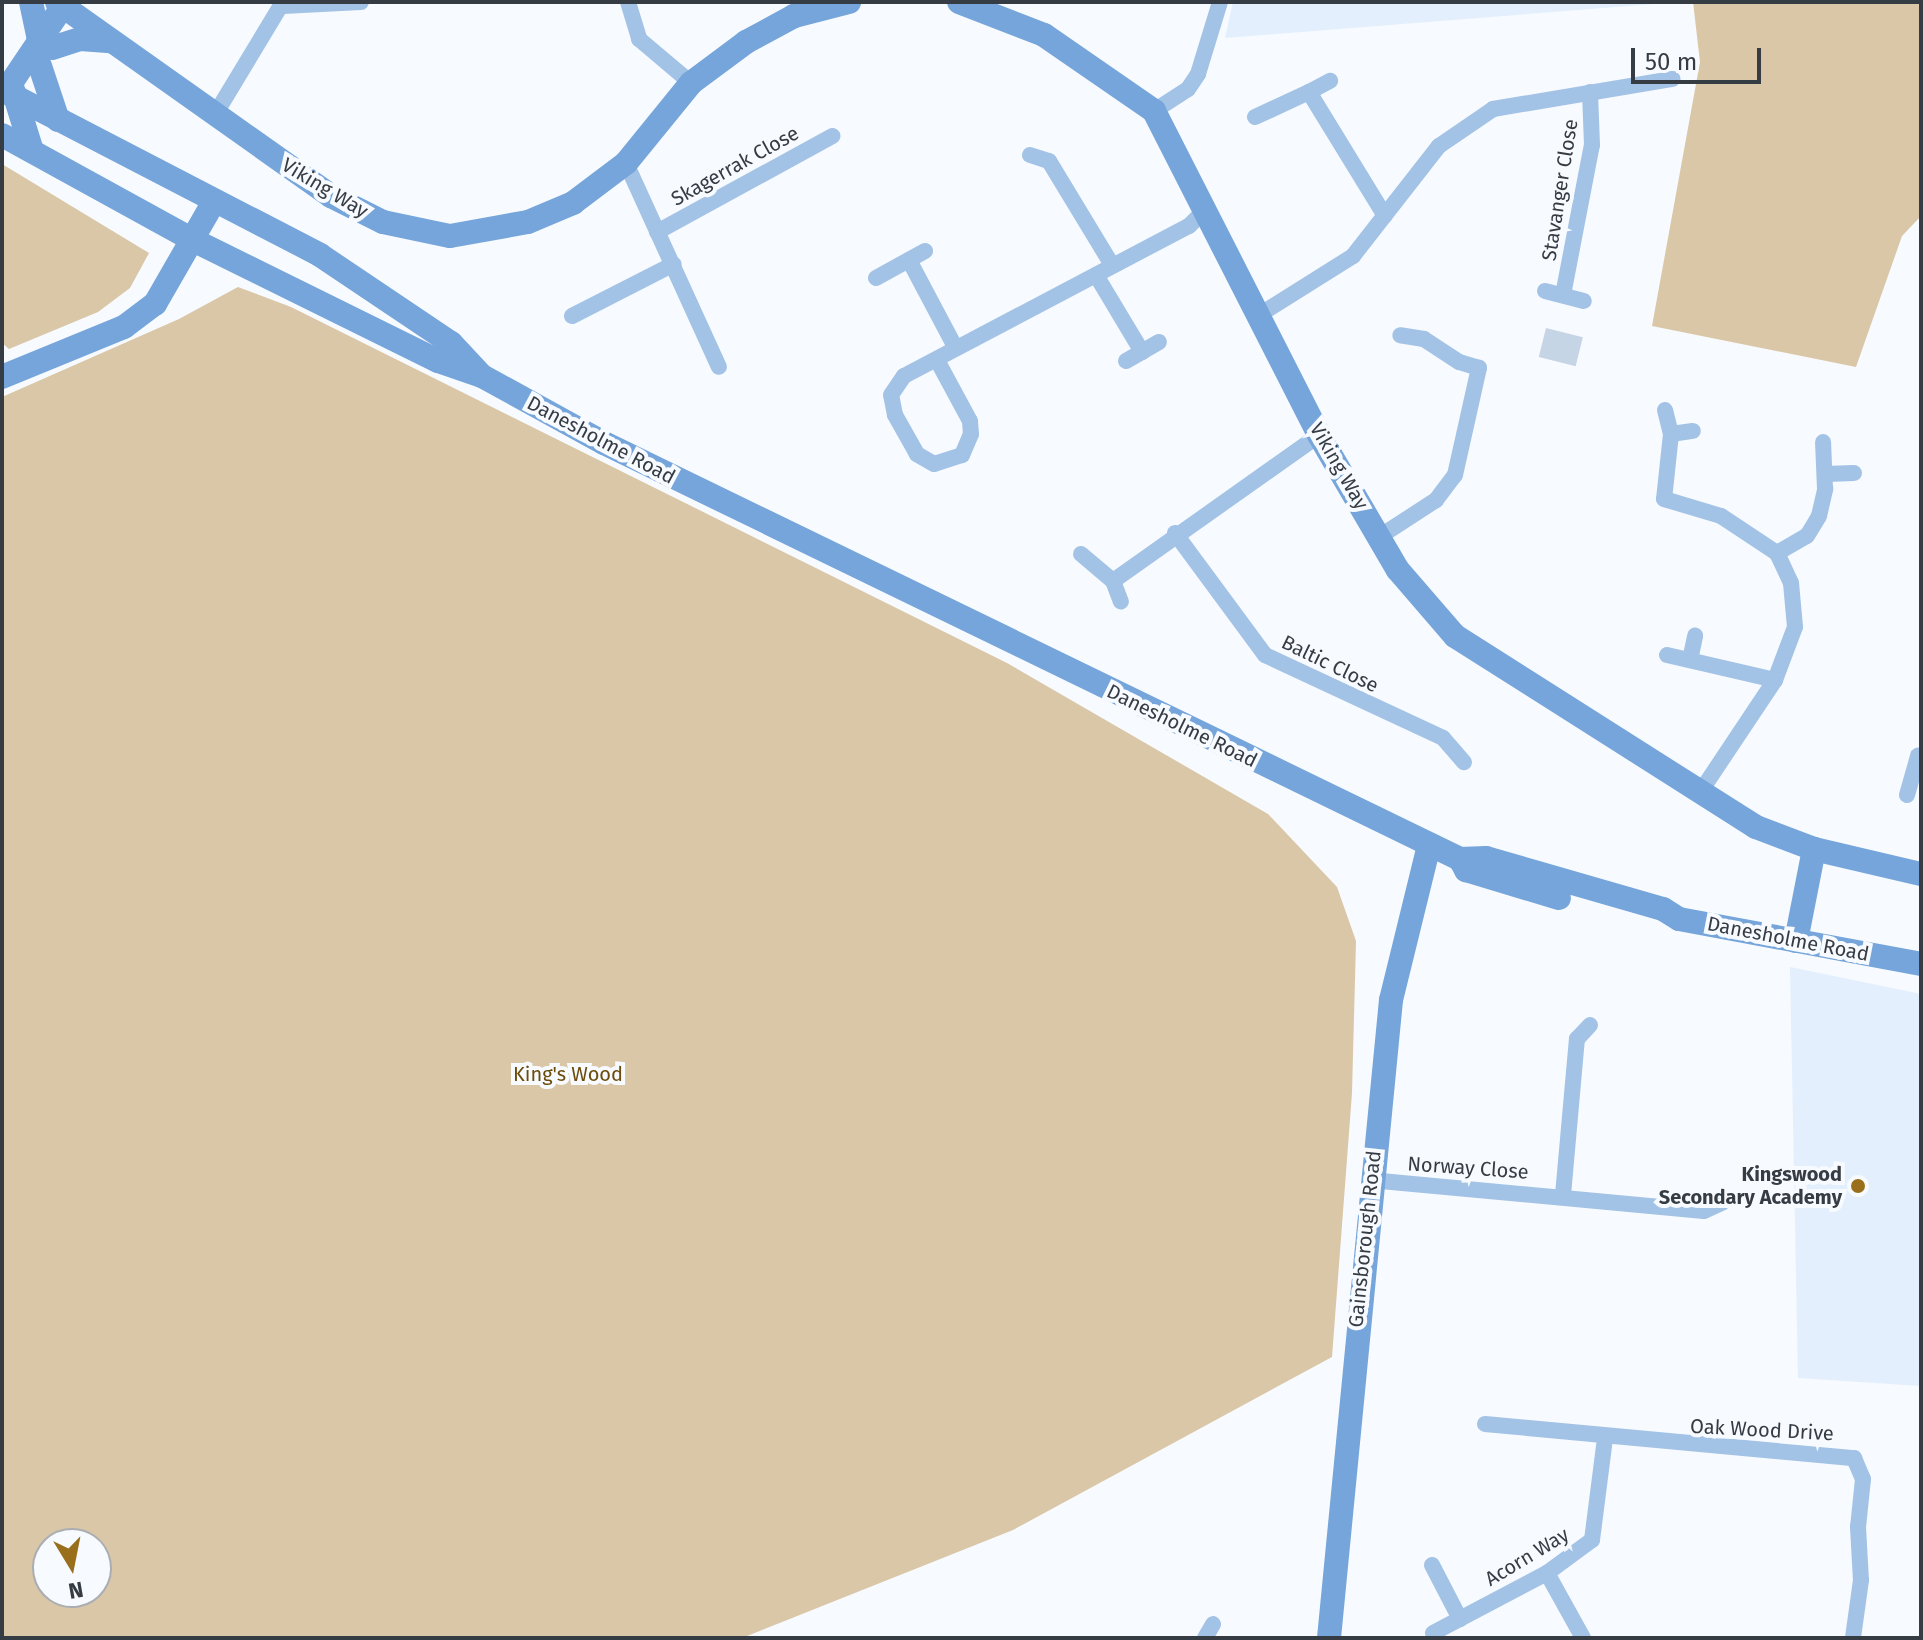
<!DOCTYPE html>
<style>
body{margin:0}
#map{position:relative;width:1923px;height:1640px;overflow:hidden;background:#f7fafe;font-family:"Fira Sans",sans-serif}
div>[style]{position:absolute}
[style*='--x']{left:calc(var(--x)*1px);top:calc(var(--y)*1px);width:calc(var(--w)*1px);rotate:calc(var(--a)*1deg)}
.built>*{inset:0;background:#e3effd}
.green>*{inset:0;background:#dac7a7}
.building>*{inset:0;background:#c6d5e6;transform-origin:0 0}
.street>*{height:16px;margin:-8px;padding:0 8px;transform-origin:8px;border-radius:8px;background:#a2c2e6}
.secondary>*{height:24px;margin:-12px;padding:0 12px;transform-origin:12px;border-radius:12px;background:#75a5da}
.dots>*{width:22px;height:22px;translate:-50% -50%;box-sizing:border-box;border:4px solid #f7fafe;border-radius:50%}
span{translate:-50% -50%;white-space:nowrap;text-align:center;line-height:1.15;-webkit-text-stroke:8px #f7fafe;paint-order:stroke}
.street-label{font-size:20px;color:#363c43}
.park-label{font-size:20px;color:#6c4c0b}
.poi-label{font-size:20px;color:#363c43;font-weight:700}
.right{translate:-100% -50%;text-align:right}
.frame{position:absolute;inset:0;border:4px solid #363c43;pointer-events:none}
.north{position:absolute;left:32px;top:1528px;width:80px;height:80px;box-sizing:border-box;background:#f7fafe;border:2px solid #aaaeb3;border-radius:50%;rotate:170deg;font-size:22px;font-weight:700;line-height:32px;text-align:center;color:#363c43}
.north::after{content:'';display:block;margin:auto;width:28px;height:36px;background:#996f1c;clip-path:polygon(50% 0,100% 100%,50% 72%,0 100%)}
.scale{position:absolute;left:1631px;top:48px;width:130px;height:36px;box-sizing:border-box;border:4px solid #363c43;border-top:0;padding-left:10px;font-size:24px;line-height:28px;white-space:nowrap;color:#363c43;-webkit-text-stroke:6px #f7fafe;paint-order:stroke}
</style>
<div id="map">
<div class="built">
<i style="clip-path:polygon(1233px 2px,1679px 2px,1225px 38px)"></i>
<i style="clip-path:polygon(1790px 967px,1921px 994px,1921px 1386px,1798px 1378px)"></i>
</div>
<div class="green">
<i style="clip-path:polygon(1693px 2px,1921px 2px,1921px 216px,1902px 236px,1856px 367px,1652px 326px,1700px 62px)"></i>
<i style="clip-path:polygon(2px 164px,149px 253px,130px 288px,98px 312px,9px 349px,2px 343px)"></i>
<i style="clip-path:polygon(evenodd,238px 287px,291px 307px,1007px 663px,1268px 814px,1337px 887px,1356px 941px,1352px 1093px,1332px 1357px,1013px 1530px,742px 1638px,2px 1638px,2px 397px,179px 319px,238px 287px,48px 1544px,96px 1544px,96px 1592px,48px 1592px,48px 1544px)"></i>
</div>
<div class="building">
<i style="left:1546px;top:328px;width:38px;height:30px;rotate:14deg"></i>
</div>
<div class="street">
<i style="--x:628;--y:2;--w:39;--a:73"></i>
<i style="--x:639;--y:39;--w:68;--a:40.2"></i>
<i style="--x:283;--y:6;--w:78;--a:-2.9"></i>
<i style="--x:1309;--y:92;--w:24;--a:-28"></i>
<i style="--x:1154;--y:111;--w:40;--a:-32.9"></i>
<i style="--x:1188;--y:89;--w:18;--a:-56"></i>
<i style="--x:1198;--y:74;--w:75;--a:-73"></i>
<i style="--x:216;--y:113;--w:130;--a:-58.9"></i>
<i style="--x:1255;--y:117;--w:60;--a:-24.8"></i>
<i style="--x:1309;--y:92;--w:145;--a:58.5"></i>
<i style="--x:1030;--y:155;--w:20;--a:18"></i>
<i style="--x:1049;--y:161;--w:122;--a:58.8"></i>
<i style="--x:626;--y:163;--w:224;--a:65.5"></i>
<i style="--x:657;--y:232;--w:200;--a:-28.7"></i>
<i style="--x:909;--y:260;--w:98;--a:62.1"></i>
<i style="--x:1096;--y:275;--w:90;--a:59.1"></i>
<i style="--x:876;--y:278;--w:56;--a:-28.9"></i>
<i style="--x:1545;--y:291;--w:40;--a:14.4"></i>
<i style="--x:1563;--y:295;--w:153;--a:-79.1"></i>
<i style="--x:1592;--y:145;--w:53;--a:-92.2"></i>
<i style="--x:1259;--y:315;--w:111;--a:-32.1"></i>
<i style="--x:1353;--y:256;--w:140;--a:-52"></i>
<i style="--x:1439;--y:146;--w:65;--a:-34.4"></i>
<i style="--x:1493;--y:109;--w:182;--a:-9.5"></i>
<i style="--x:572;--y:316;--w:114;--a:-27"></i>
<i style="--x:937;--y:360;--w:69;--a:61.6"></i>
<i style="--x:970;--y:421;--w:13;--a:86"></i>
<i style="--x:971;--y:434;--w:23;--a:113"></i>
<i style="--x:962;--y:455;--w:29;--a:162"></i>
<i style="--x:934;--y:464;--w:20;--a:-150"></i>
<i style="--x:917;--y:454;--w:45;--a:-119.4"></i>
<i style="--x:895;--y:415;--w:20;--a:-101"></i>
<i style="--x:891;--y:395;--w:23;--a:-56"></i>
<i style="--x:904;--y:376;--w:322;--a:-27.8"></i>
<i style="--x:1189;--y:226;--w:18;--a:-45"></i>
<i style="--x:1126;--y:361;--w:38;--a:-30"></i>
<i style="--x:1665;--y:410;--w:25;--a:76"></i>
<i style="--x:1671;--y:434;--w:65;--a:96.1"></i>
<i style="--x:1664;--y:499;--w:59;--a:16.6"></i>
<i style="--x:1721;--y:516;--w:67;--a:33.5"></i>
<i style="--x:1777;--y:553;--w:33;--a:65"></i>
<i style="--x:1791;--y:583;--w:44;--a:84.8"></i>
<i style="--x:1795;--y:627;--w:57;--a:110.7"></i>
<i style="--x:1775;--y:680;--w:137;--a:123.7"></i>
<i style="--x:1671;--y:434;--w:22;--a:-8"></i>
<i style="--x:1825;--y:474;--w:29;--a:-2"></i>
<i style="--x:1175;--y:533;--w:152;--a:53.6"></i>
<i style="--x:1265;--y:655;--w:196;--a:25"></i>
<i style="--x:1443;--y:738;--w:32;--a:49"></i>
<i style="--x:1379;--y:537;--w:68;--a:-33"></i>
<i style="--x:1436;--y:500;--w:31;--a:-53"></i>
<i style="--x:1455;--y:475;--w:110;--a:-77.4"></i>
<i style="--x:1479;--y:368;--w:21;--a:-163"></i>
<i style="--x:1459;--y:362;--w:42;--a:-146.7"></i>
<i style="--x:1424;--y:339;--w:24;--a:-171"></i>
<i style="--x:1777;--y:553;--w:34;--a:-30"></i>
<i style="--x:1807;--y:536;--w:23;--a:-59"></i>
<i style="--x:1819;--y:516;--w:28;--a:-77"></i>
<i style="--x:1825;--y:489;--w:47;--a:-92.4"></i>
<i style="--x:1081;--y:554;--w:42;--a:40.2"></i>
<i style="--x:1113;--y:581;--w:252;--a:-35.3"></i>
<i style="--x:1113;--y:581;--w:22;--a:69"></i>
<i style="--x:1667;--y:655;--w:111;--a:13"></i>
<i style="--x:1690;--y:660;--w:25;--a:-78"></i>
<i style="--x:1907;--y:795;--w:41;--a:-74.2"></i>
<i style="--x:1370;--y:1180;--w:335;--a:5.3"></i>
<i style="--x:1704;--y:1211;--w:21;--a:-25"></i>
<i style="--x:1563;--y:1195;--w:157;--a:-84.9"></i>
<i style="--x:1577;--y:1039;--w:19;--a:-47"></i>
<i style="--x:1485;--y:1424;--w:371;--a:5.3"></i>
<i style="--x:1854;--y:1458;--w:23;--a:67"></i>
<i style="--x:1863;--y:1479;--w:48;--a:95.9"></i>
<i style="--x:1858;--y:1527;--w:53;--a:86.8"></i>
<i style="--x:1861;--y:1580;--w:59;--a:97.9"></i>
<i style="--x:1432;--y:1565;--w:61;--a:62.6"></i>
<i style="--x:1547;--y:1573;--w:74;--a:61"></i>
<i style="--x:1433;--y:1633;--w:129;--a:-27.8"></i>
<i style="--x:1547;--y:1573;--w:56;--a:-36.3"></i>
<i style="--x:1592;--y:1540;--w:103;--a:-82.7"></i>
<i style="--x:1205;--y:1638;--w:16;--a:-60"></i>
</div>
<div class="secondary">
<i style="--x:31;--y:2;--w:39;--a:78"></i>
<i style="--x:57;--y:2;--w:336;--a:35.3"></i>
<i style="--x:331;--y:196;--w:58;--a:26.6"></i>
<i style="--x:383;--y:222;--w:68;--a:11.8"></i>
<i style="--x:450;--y:236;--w:79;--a:-10.2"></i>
<i style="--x:528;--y:222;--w:49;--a:-22.9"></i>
<i style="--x:573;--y:203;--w:66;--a:-37"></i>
<i style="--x:626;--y:163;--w:103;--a:-50.9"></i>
<i style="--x:691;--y:83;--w:69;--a:-36.7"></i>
<i style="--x:746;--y:42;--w:55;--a:-28.4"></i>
<i style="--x:794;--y:16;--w:57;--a:-14.3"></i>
<i style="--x:959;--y:2;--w:91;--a:21.2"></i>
<i style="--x:1044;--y:35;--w:134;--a:34.6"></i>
<i style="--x:1154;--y:111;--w:364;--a:63"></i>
<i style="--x:1319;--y:435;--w:156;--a:59.7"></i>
<i style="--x:1398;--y:570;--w:87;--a:49.2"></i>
<i style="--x:1455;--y:636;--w:356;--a:32.4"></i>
<i style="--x:1756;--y:827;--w:62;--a:20.8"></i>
<i style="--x:52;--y:48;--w:29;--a:-18"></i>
<i style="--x:80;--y:39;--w:31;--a:4"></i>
<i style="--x:40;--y:66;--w:57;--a:71.6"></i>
<i style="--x:2;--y:90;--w:358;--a:27.4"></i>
<i style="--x:320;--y:255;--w:158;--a:33.9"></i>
<i style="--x:451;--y:343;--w:42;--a:46.9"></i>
<i style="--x:2;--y:135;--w:220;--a:28.8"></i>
<i style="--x:195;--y:241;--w:271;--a:26.3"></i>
<i style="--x:438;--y:361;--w:46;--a:18.8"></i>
<i style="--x:482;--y:376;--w:139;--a:28.8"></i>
<i style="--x:604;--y:443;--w:952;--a:25.92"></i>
<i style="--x:1460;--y:859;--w:26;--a:-2"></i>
<i style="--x:1486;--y:858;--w:184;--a:16.1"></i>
<i style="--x:1663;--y:909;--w:19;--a:32"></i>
<i style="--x:1679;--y:919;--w:246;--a:10.5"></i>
<i style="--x:32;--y:151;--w:71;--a:-107.2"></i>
<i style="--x:11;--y:83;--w:93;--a:-56"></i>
<i style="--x:2;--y:377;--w:132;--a:-22.3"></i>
<i style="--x:124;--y:327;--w:39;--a:-37"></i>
<i style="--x:155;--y:304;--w:116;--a:-60.1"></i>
<i style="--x:1460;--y:859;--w:13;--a:61"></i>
<i style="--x:1466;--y:870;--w:97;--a:16.8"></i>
<i style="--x:1796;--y:941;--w:94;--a:-78.9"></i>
<i style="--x:1814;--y:849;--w:110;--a:13.2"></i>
<i style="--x:1329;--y:1638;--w:641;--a:-84.45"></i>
<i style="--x:1391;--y:1000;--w:160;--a:-76.2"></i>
</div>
<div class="dots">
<i style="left:1858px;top:1186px;background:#996f1c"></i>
</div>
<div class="street-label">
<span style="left:735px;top:166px;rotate:-29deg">Skagerrak Close</span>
<span style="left:325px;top:188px;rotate:31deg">Viking Way</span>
<span style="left:1560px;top:190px;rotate:-81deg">Stavanger Close</span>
<span style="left:601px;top:440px;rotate:28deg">Danesholme Road</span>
<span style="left:1339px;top:466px;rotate:60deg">Viking Way</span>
<span style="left:1330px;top:664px;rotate:26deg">Baltic Close</span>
<span style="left:1182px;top:726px;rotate:26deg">Danesholme Road</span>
<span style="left:1788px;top:939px;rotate:11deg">Danesholme Road</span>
<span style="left:1468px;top:1168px;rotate:4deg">Norway Close</span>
<span style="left:1365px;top:1239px;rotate:-84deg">Gainsborough Road</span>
<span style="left:1762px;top:1430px;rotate:3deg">Oak Wood Drive</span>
<span style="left:1527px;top:1557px;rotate:-31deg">Acorn Way</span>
</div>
<div class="park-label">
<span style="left:568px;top:1074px">King's Wood</span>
</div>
<div class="poi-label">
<span class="right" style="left:1842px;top:1186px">Kingswood<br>Secondary Academy</span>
</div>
<div class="frame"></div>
<div class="north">N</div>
<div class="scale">50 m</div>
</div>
